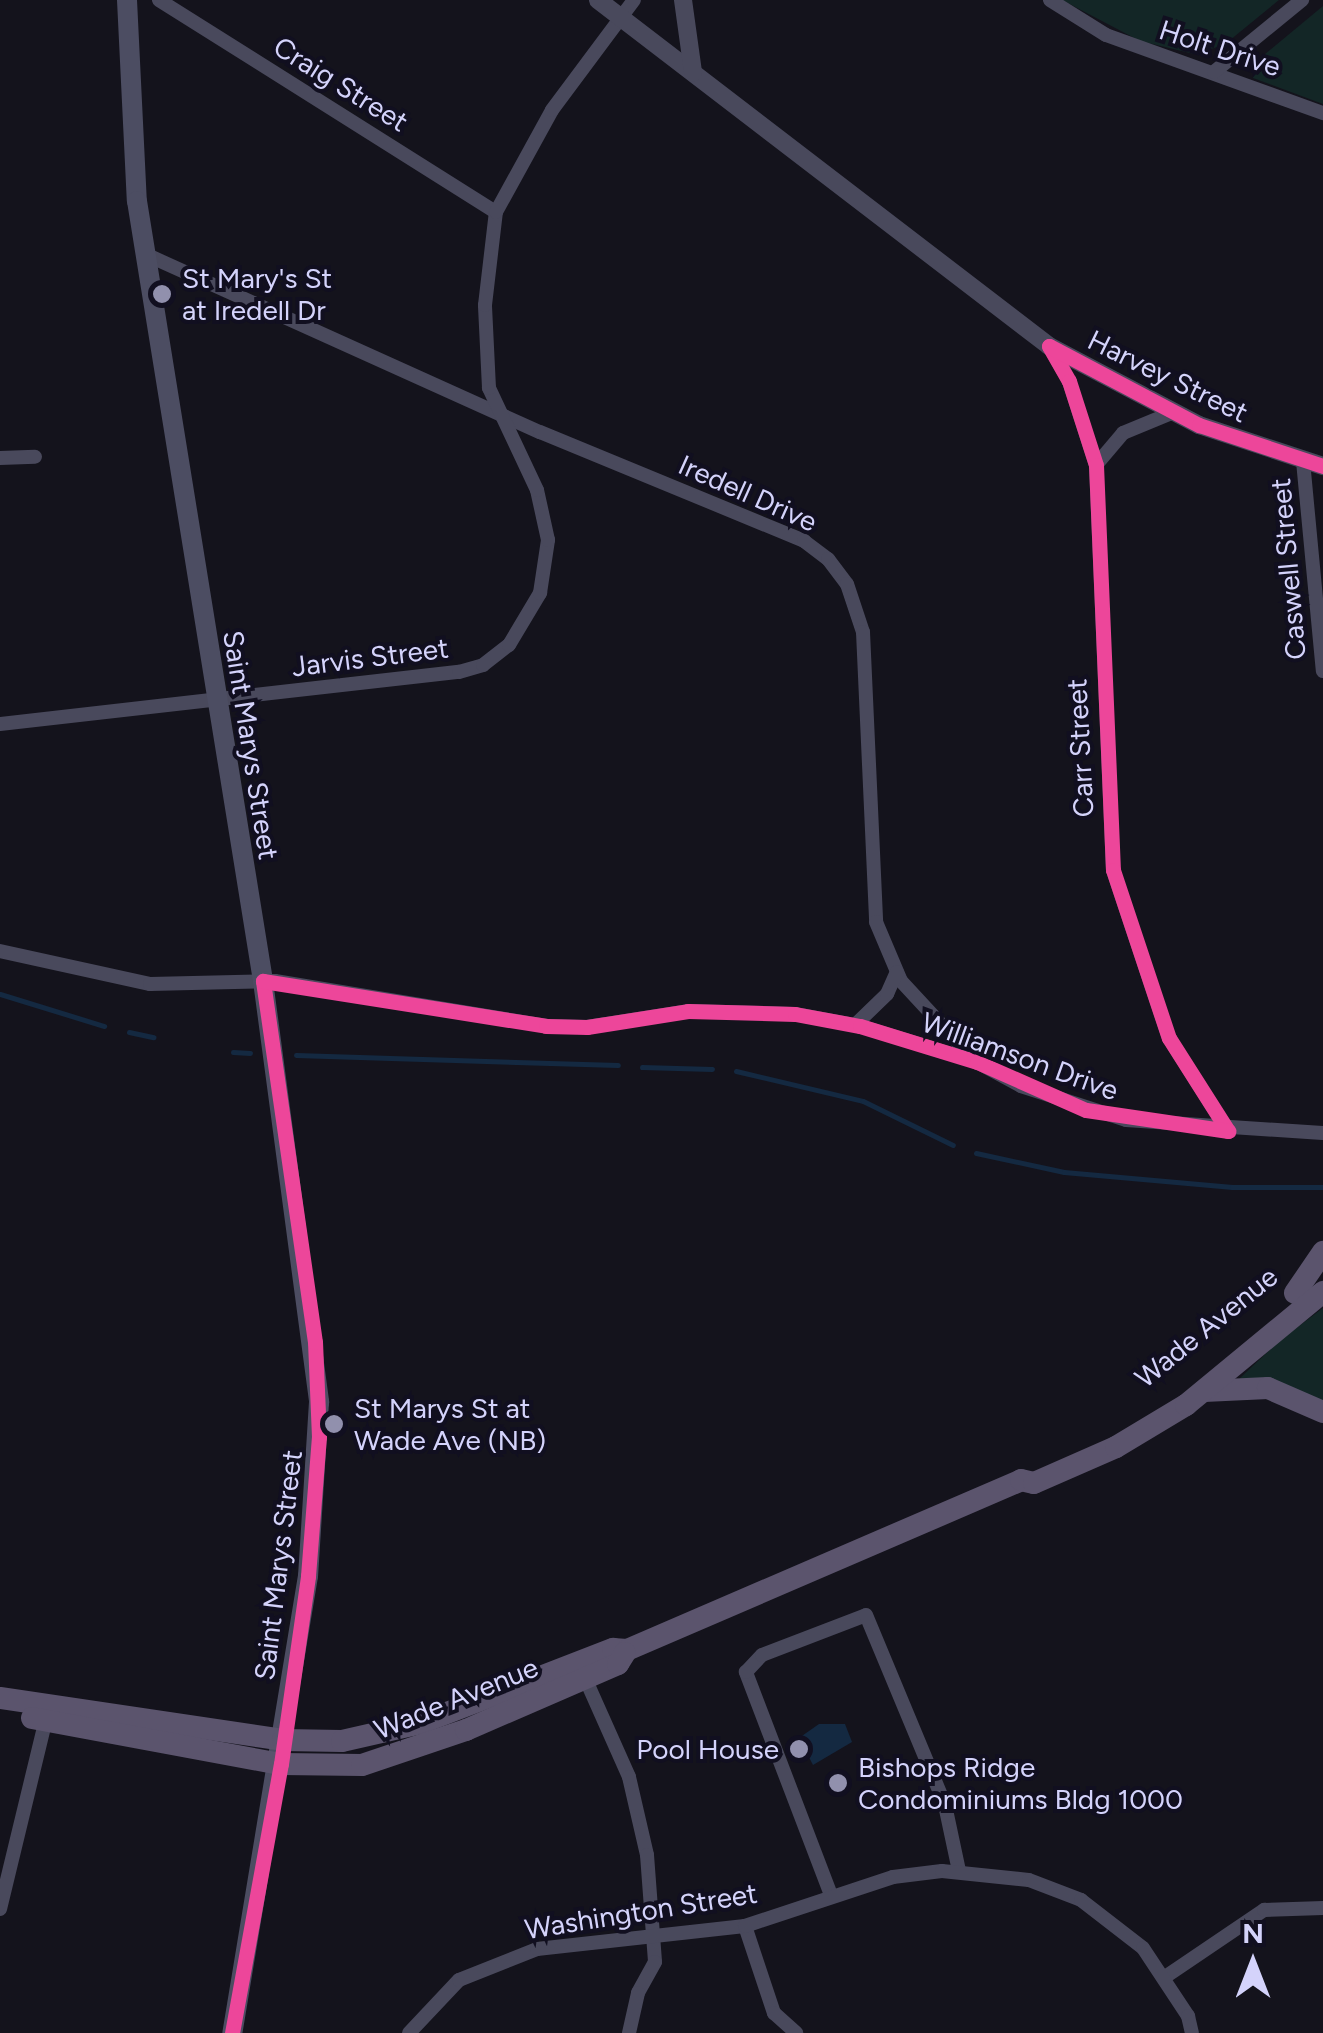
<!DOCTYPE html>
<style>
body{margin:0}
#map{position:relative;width:1323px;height:2033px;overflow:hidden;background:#14131c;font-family:Figtree,sans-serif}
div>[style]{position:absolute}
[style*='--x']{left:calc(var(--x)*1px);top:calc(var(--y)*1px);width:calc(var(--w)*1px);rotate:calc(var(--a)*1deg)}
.green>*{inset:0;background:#132626}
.water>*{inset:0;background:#142941}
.stream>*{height:5px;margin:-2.5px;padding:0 2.5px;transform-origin:2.5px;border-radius:2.5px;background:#142941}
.minor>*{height:14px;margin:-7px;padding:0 7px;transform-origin:7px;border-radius:7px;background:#49495c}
.tertiary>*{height:18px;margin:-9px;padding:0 9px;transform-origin:9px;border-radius:9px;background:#49495c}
.secondary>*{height:20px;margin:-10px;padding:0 10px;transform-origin:10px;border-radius:10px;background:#4c4d62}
.primary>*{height:22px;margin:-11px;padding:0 11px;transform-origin:11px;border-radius:11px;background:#5b546d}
.cycleway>*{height:15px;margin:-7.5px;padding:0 7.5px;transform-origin:7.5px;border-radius:7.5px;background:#ed469a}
.dots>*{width:28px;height:28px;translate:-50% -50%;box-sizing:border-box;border:5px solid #110f20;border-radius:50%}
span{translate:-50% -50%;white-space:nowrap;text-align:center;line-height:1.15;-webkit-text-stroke:8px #110f20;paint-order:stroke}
.street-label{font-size:28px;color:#d4d3fb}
.poi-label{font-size:28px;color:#d4d3fb}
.left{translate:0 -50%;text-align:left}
.right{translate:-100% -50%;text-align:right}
.north{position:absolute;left:1203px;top:1913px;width:100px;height:100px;-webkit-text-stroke:8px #110f20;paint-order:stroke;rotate:0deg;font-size:28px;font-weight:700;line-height:40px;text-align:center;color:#d4d3fb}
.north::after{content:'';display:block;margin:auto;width:35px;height:45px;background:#d4d3fb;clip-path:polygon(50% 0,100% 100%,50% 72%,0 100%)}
</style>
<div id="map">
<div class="green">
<i style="clip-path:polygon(1062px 0,1279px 0,1224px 45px,1194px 54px,1140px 41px)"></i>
<i style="clip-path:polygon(1323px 6px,1323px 104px,1253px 78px,1253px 64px)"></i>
<i style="clip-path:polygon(1323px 1308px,1323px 1403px,1239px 1379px,1279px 1341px)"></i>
</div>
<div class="water">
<i style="clip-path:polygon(819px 1724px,845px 1724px,852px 1742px,813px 1765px,799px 1738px)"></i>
</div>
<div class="stream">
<i style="--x:0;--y:994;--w:109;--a:17.1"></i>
<i style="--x:129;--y:1032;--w:25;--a:12"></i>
<i style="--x:233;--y:1052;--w:17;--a:3"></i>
<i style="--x:296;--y:1055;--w:322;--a:1.8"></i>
<i style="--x:642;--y:1067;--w:70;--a:1.6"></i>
<i style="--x:736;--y:1071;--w:130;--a:13.3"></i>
<i style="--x:863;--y:1101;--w:100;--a:26.1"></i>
<i style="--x:976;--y:1153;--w:90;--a:12.2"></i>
<i style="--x:1064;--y:1172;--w:169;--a:5.1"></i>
<i style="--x:1232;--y:1187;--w:91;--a:0"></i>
</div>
<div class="minor">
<i style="--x:159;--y:0;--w:398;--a:32.2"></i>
<i style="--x:1050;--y:0;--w:66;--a:32"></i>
<i style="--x:1106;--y:35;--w:231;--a:19.8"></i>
<i style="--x:1214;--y:72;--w:114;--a:-39.3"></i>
<i style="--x:145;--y:254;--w:433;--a:24.3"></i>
<i style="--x:540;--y:432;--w:286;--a:22.4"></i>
<i style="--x:804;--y:541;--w:30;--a:37"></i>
<i style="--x:828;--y:559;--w:31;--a:53"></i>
<i style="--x:847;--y:584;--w:51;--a:71.6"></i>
<i style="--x:863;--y:632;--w:290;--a:87.4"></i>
<i style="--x:876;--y:922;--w:64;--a:67"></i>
<i style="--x:901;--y:981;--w:110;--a:47.2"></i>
<i style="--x:1049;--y:346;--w:40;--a:60.3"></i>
<i style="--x:1069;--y:381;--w:88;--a:72.2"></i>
<i style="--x:1096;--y:465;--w:405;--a:87.6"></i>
<i style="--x:1113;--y:870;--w:177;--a:71.6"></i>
<i style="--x:1169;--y:1038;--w:110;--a:57.6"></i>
<i style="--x:0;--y:458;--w:35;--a:-2"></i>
<i style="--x:1303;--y:461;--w:211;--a:84.6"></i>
<i style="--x:1096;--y:465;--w:42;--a:-49.8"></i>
<i style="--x:1123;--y:433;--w:55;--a:-22.4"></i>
<i style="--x:0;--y:724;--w:462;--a:-6.5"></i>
<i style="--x:459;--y:672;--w:25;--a:-16"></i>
<i style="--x:483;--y:665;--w:33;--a:-38"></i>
<i style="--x:509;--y:645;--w:61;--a:-59.2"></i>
<i style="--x:540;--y:593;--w:54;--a:-81.4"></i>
<i style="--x:548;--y:540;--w:51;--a:-102.4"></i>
<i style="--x:537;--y:490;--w:113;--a:-115.2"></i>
<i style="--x:489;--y:388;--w:83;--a:-92.8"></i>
<i style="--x:485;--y:305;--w:94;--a:-83.3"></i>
<i style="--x:496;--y:212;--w:116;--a:-61.2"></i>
<i style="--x:552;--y:110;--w:137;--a:-53.3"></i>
<i style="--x:0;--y:951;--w:154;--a:12.4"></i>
<i style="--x:150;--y:984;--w:125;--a:-1.4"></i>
<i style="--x:275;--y:981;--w:275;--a:9.4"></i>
<i style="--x:546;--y:1026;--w:41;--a:1.4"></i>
<i style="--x:587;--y:1027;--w:102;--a:-9"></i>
<i style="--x:688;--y:1011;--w:107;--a:1.6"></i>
<i style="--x:795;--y:1014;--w:66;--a:10.5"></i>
<i style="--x:860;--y:1026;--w:122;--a:17.1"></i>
<i style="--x:977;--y:1062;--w:50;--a:28.6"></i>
<i style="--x:1021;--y:1086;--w:110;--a:17.9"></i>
<i style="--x:1126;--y:1120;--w:197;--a:3.8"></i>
<i style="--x:855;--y:1025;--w:45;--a:-44.1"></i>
<i style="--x:887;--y:994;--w:24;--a:-66"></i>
<i style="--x:585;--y:1678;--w:108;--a:66"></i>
<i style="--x:629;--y:1777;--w:80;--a:77"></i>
<i style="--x:647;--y:1855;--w:107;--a:85.7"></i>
<i style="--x:655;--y:1962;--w:35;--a:119"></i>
<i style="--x:638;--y:1993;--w:41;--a:102.7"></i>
<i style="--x:831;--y:1895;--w:239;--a:-110.9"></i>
<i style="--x:746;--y:1672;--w:23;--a:-47"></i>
<i style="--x:762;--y:1655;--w:111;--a:-21"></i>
<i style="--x:866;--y:1615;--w:206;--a:67.4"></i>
<i style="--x:945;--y:1805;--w:67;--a:78"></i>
<i style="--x:0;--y:1909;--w:200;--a:-76.4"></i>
<i style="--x:745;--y:1926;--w:92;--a:71.6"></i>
<i style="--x:774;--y:2013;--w:30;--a:42"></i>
<i style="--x:1165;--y:1977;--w:120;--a:-34.1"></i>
<i style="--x:1264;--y:1910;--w:59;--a:-1.9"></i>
<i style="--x:409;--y:2033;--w:73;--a:-46.7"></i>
<i style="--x:459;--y:1980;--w:84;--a:-21.7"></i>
<i style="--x:537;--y:1949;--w:209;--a:-6.3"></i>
<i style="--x:745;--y:1926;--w:156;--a:-18.3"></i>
<i style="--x:893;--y:1877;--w:49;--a:-7"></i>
<i style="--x:942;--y:1871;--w:87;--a:5.9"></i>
<i style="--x:1029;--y:1880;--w:56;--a:21"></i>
<i style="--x:1081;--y:1900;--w:78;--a:37.7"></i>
<i style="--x:1143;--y:1948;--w:82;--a:56.5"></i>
<i style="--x:1188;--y:2016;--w:17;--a:77"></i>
</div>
<div class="tertiary">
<i style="--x:598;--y:0;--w:568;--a:37.49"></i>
<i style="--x:1049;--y:346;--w:170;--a:27.8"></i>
<i style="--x:1199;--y:425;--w:131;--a:18.3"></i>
<i style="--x:683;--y:0;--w:73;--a:82.1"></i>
</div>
<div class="secondary">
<i style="--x:127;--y:0;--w:201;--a:87.2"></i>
<i style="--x:137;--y:201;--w:790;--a:80.82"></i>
<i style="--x:263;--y:981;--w:425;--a:82.4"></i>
<i style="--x:319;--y:1402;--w:174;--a:93.6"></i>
<i style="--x:308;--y:1576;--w:463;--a:99.4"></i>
</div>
<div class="primary">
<i style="--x:1295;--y:1293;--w:50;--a:-55.7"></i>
<i style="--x:1204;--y:1391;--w:64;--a:-2.7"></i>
<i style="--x:1268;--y:1388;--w:60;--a:23.6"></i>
<i style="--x:0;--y:1698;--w:286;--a:8.4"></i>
<i style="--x:283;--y:1740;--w:59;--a:1"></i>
<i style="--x:342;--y:1741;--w:81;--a:-12.8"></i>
<i style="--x:421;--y:1723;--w:206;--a:-21.1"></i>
<i style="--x:613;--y:1649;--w:14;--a:4"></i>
<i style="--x:627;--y:1650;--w:429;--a:-23.3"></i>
<i style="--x:1021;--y:1480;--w:13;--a:13"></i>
<i style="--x:1034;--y:1483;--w:90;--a:-23.7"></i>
<i style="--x:1116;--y:1447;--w:82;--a:-31"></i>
<i style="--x:1186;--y:1405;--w:178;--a:-39.5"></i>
<i style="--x:32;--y:1718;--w:253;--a:10.5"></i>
<i style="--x:281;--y:1764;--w:81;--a:0.7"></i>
<i style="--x:362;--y:1765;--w:110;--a:-18.6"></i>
<i style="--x:466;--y:1730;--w:166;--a:-23.5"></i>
<i style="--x:618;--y:1664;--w:13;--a:-58"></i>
</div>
<div class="cycleway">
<i style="--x:1049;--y:346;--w:40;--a:60.3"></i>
<i style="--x:1069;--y:381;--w:88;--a:72.2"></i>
<i style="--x:1096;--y:465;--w:405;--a:87.6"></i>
<i style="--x:1113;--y:870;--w:177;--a:71.6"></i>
<i style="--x:1169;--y:1038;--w:110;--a:57.6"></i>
<i style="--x:1049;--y:346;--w:170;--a:27.8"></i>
<i style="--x:1199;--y:425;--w:131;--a:18.3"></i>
<i style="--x:232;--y:2033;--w:273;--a:-79.7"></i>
<i style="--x:281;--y:1764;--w:190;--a:-81.8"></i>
<i style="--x:308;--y:1576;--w:139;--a:-85.5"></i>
<i style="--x:319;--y:1437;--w:95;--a:-92.4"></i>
<i style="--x:315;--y:1342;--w:365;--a:-98.2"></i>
<i style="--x:263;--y:981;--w:287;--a:9"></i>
<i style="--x:546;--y:1026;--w:41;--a:1.4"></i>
<i style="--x:587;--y:1027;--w:102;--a:-9"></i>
<i style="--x:688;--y:1011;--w:107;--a:1.6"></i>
<i style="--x:795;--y:1014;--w:66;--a:10.5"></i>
<i style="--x:860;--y:1026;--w:122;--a:17.1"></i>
<i style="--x:977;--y:1062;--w:119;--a:23.8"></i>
<i style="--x:1086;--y:1110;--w:144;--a:8.4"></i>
</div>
<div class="dots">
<i style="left:162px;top:294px;background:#9190ad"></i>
<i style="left:334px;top:1424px;background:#9190ad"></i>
<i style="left:799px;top:1749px;background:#9190ad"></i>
<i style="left:838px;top:1783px;background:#9190ad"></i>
</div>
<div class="street-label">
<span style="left:1220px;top:48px;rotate:18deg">Holt Drive</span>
<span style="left:341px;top:84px;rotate:32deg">Craig Street</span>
<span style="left:1168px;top:376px;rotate:26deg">Harvey Street</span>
<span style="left:748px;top:493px;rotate:24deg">Iredell Drive</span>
<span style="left:1288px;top:569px;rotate:-95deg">Caswell Street</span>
<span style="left:370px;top:657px;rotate:-7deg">Jarvis Street</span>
<span style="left:251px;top:745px;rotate:81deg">Saint Marys Street</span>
<span style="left:1080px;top:748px;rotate:-93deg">Carr Street</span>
<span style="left:1020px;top:1056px;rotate:20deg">Williamson Drive</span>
<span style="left:1206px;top:1327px;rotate:-39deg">Wade Avenue</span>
<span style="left:278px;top:1565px;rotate:-83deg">Saint Marys Street</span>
<span style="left:456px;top:1698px;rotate:-22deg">Wade Avenue</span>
<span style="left:641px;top:1911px;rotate:-9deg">Washington Street</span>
</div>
<div class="poi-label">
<span class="left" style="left:182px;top:294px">St Mary's St<br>at Iredell Dr</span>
<span class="left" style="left:354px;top:1424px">St Marys St at<br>Wade Ave (NB)</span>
<span class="right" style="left:779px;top:1749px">Pool House</span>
<span class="left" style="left:858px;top:1783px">Bishops Ridge<br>Condominiums Bldg 1000</span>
</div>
<div class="north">N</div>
</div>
